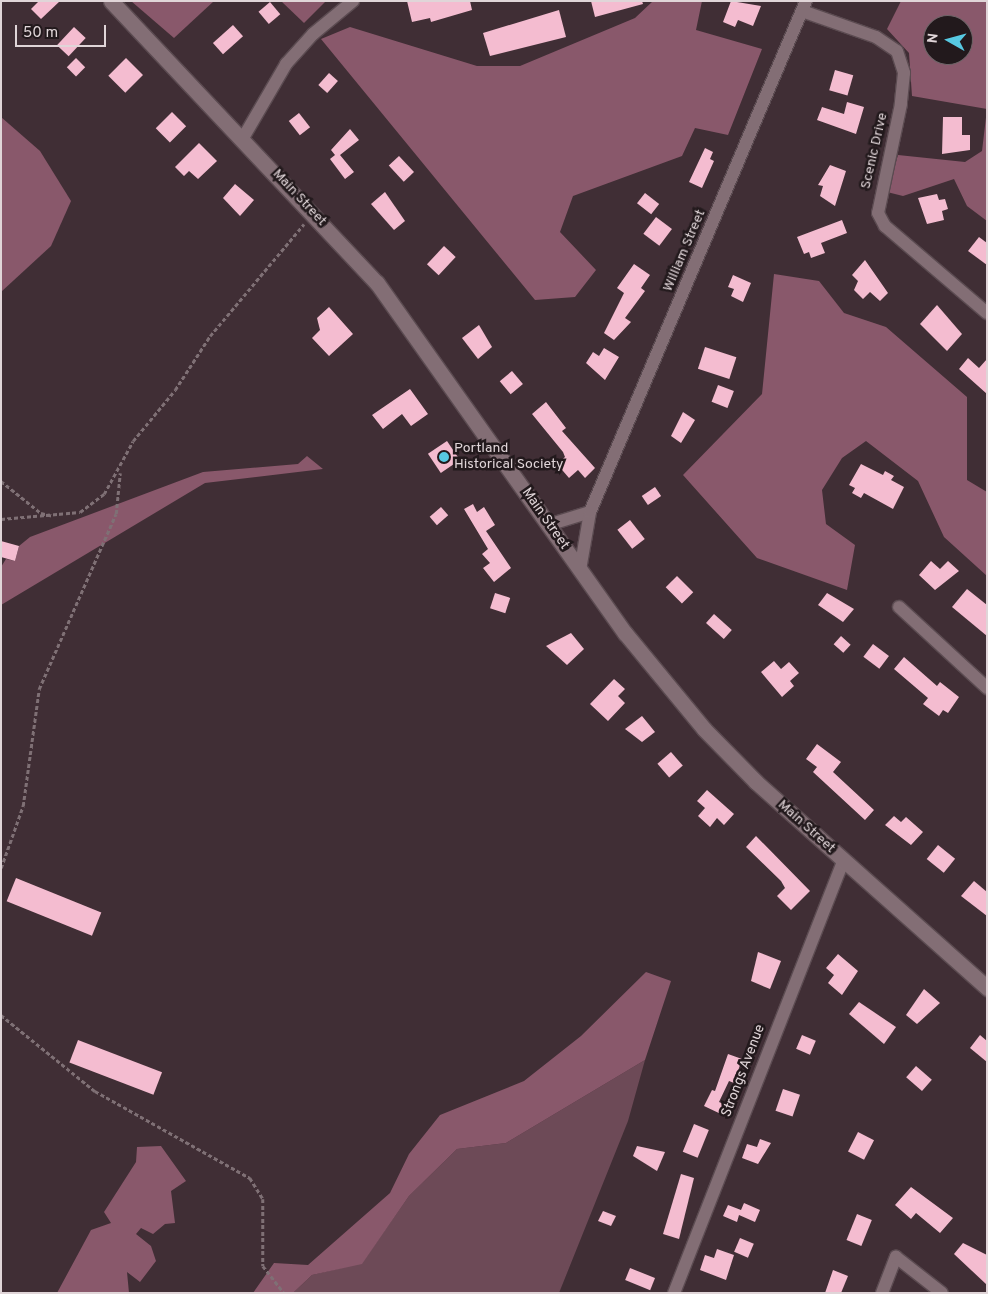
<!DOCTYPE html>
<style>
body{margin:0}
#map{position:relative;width:988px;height:1294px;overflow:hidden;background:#402e35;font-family:Overpass,sans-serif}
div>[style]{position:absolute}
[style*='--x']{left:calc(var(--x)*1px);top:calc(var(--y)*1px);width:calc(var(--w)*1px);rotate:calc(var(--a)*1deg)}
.green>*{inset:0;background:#6d4a57}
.forest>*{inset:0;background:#89586b}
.building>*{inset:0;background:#f4bcd0;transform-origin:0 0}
.path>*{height:2.5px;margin-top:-1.25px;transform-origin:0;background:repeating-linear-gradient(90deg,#7f7075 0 4px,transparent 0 6.5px)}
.roads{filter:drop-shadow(1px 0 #5b4b51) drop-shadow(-1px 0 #5b4b51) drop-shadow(0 1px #5b4b51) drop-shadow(0 -1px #5b4b51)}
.street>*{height:12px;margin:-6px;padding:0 6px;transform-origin:6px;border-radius:6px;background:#836e75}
.secondary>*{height:15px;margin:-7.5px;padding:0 7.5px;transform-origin:7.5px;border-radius:7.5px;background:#836e75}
.dots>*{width:14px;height:14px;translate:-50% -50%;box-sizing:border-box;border:2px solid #22191c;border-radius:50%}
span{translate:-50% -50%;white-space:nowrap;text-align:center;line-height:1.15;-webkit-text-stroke:5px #22191c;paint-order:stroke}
.street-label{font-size:14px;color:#e0d5d8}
.poi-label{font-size:14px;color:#e0d5d8}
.left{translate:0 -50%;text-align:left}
.frame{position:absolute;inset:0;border:2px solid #e0d5d8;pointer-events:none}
.north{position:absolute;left:923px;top:15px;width:50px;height:50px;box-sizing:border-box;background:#22191c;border:1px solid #6e6467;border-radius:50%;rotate:277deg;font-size:14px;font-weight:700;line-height:20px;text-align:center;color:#e0d5d8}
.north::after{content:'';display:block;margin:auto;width:18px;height:22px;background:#57c9e2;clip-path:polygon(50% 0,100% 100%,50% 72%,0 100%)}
.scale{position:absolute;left:15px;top:25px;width:91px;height:22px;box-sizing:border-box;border:2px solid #e0d5d8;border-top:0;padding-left:6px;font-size:15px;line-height:18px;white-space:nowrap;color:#e0d5d8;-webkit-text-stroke:4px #22191c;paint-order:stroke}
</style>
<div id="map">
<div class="green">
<i style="clip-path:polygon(645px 1060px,628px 1121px,559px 1293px,293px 1293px,312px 1275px,362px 1263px,409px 1196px,457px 1149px,506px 1143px)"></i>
</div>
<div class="forest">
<i style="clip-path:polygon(131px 1px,214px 1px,174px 38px)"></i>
<i style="clip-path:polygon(281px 1px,326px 1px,304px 23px)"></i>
<i style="clip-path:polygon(653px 1px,702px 1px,696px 30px,762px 49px,728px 135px,695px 128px,682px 156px,573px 196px,560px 232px,596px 270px,575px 297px,535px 300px,321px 39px,350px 27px,477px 66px,520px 66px,635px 18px)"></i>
<i style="clip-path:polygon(evenodd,901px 1px,987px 1px,987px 221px,967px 206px,954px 179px,903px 196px,887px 192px,898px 155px,965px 162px,982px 151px,987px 109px,912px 96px,909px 53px,887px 29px,901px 1px,933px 25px,963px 25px,963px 55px,933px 55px,933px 25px)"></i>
<i style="clip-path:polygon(1px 117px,40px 151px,71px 201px,51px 246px,1px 292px)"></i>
<i style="clip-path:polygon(774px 274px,819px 281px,844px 313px,886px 327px,967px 397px,967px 480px,987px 492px,987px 576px,944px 537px,918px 481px,866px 441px,842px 458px,822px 490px,826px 524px,855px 545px,847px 590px,757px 558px,683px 475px,762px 394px)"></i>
<i style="clip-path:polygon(307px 456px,323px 469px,205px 483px,1px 605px,1px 567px,6px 559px,15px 561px,19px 546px,30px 537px,203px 472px,298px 464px)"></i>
<i style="clip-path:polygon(646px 972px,671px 981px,645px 1060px,506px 1143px,457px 1149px,409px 1196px,362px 1264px,312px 1275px,293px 1293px,253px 1293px,274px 1263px,308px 1265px,390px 1193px,409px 1154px,440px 1115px,524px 1081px,581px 1036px)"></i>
<i style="clip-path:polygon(161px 1146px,186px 1181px,171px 1191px,175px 1223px,165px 1224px,153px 1234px,141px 1228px,136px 1234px,151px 1246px,156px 1261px,140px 1282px,127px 1272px,129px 1293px,57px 1293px,91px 1230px,111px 1223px,104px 1212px,136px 1162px,137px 1147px)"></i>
</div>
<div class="building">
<i style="clip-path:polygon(39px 1px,60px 1px,41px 19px,31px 9px)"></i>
<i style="clip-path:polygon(407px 1px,470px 1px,472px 10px,431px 22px,430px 18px,412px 22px)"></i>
<i style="clip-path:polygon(591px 1px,642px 1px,643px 4px,595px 17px)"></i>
<i style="clip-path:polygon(731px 1px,761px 6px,753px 26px,738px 20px,735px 27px,723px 22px)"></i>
<i style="left:270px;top:2px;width:16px;height:15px;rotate:50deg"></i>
<i style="clip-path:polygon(559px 10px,566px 37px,490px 56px,483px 33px)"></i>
<i style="left:233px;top:25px;width:15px;height:27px;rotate:48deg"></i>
<i style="left:74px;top:27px;width:16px;height:25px;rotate:43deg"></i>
<i style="left:76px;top:58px;width:13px;height:13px;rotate:45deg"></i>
<i style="left:126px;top:58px;width:24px;height:25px;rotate:45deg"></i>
<i style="left:835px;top:70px;width:19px;height:21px;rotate:16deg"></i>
<i style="left:329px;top:73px;width:12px;height:16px;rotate:42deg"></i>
<i style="clip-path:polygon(847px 102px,864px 107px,856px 134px,817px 120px,822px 107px,844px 114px)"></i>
<i style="left:172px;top:112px;width:20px;height:23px;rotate:45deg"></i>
<i style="left:299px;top:113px;width:18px;height:13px;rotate:52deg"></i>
<i style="clip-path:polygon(943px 117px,962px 117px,962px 135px,970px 135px,970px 150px,942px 154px)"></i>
<i style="clip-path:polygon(350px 129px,359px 140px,340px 155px,354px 172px,345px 179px,330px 159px,335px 155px,331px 150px)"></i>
<i style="clip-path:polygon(199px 143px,217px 161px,198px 179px,189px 171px,184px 176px,175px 167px)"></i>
<i style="clip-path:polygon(705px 148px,713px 152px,710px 159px,714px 161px,702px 188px,689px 182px)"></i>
<i style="left:399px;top:156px;width:22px;height:14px;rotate:47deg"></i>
<i style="clip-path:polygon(830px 165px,846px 171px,835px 206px,820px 196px,823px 186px,818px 185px)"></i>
<i style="clip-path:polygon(235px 184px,254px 200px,240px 216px,223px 198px)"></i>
<i style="clip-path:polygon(385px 192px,405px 221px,394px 230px,371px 204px)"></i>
<i style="left:645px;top:193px;width:18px;height:13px;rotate:38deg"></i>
<i style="clip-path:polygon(937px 194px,939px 200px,945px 199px,948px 209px,942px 211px,944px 220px,927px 224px,918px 198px)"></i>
<i style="left:656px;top:217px;width:20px;height:21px;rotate:37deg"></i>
<i style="clip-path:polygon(842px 220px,847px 233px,821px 243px,825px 253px,811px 258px,809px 252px,804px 254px,797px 237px)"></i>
<i style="clip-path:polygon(979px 237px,987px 243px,987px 265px,968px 251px)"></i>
<i style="left:444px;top:246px;width:16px;height:25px;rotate:43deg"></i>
<i style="clip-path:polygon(865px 260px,888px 293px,880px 301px,870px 292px,863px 299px,854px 290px,858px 281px,852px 275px)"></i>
<i style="clip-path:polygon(634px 264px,650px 275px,641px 288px,645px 291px,625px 318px,631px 322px,614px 340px,604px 333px,624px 293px,617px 288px)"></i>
<i style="clip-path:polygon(733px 275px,751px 283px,743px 302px,731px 296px,734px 289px,728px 287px)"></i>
<i style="clip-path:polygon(937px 305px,962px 334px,947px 351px,920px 324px)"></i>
<i style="clip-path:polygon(329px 307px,353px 334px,329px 356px,312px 338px,320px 330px,317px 318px)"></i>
<i style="clip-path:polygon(479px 325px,492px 347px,478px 359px,462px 338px)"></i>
<i style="left:705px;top:347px;width:33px;height:23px;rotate:18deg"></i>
<i style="clip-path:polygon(604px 348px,619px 357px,605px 380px,586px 363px,593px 352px,599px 356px)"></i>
<i style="clip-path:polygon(968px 358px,979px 368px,987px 359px,987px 394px,959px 369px)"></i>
<i style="left:512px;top:371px;width:17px;height:16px;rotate:50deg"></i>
<i style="left:718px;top:385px;width:17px;height:18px;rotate:21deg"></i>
<i style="clip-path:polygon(410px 389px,428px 414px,411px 426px,402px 414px,383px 429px,372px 415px)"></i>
<i style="clip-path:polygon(546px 402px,566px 428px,562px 431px,595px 468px,585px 478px,578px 470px,569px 478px,557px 464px,565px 457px,563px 452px,532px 414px)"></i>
<i style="clip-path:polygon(683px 412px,695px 420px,681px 443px,671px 436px)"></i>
<i style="left:447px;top:441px;width:23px;height:23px;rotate:56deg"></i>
<i style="clip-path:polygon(861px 464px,883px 475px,885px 471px,894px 476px,891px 480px,904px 487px,893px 509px,864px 493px,861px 498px,852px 493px,855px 488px,849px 485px)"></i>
<i style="left:655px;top:487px;width:11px;height:16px;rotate:56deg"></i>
<i style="clip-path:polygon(473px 504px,477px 512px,484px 507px,495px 525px,486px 531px,511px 568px,494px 582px,483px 568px,490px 563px,482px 554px,488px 549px,464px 509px)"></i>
<i style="left:441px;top:507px;width:11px;height:15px;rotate:49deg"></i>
<i style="left:630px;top:520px;width:24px;height:16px;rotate:52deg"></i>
<i style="clip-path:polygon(1px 541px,19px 546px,15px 561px,1px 557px)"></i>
<i style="clip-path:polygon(931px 561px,940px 569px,948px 561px,959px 571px,935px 590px,919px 575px)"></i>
<i style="left:677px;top:576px;width:23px;height:16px;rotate:45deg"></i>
<i style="clip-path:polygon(967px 589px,987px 605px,987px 636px,952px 607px)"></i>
<i style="left:495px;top:593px;width:16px;height:16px;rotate:18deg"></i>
<i style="clip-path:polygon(827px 593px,854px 609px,843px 622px,818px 605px)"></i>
<i style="left:714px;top:614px;width:24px;height:12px;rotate:42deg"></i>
<i style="clip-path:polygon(571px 633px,584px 649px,567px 665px,546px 646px)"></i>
<i style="left:841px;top:636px;width:13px;height:11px;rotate:42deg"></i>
<i style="left:873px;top:644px;width:20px;height:16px;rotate:37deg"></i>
<i style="clip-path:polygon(904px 657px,937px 686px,940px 682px,959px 697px,948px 713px,943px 710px,939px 716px,923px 704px,928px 698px,894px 669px)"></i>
<i style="clip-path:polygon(774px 661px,781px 669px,789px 662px,799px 673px,790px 681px,794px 686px,782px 697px,761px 672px)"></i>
<i style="clip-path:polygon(614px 679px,625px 689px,618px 696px,625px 703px,608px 721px,590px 704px)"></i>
<i style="clip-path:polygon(642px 716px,655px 732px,642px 742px,625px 729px)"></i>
<i style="clip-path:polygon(817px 744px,841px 762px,833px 772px,874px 810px,865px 820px,813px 772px,817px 767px,806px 759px)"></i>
<i style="left:671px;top:752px;width:18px;height:18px;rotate:49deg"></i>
<i style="clip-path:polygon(707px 790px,734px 814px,724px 825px,717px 818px,710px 827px,698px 816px,705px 808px,697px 801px)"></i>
<i style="clip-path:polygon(894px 816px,901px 822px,906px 817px,923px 832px,911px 845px,885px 825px)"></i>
<i style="clip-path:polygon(756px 836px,810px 891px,791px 910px,777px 896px,785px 888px,781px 881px,746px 847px)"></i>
<i style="left:938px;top:845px;width:22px;height:18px;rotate:39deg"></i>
<i style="left:16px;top:878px;width:92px;height:25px;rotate:22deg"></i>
<i style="clip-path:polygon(974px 881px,987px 892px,987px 916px,961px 896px)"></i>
<i style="clip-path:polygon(758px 952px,781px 961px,770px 989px,751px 981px)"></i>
<i style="clip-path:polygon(838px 954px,858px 971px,842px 995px,828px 983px,834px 975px,826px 968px)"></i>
<i style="clip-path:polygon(924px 989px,940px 1003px,917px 1024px,906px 1015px)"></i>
<i style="clip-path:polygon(859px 1002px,896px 1027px,884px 1044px,849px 1014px)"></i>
<i style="left:802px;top:1035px;width:15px;height:15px;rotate:23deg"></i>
<i style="clip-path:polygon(980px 1035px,987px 1041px,987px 1062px,970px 1048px)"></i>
<i style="left:78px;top:1040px;width:90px;height:24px;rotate:21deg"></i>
<i style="clip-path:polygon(728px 1054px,742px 1059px,734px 1083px,729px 1081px,719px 1102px,728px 1106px,723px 1115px,704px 1106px,712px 1090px,715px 1091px)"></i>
<i style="left:916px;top:1066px;width:21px;height:15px;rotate:41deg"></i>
<i style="left:783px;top:1089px;width:18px;height:23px;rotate:19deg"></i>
<i style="left:694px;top:1124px;width:16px;height:30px;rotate:22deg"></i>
<i style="left:858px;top:1132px;width:18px;height:22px;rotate:27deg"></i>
<i style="clip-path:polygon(760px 1139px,771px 1143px,758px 1164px,742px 1158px,747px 1144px,757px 1147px)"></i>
<i style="clip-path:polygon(637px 1146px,665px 1152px,657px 1171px,633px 1156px)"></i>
<i style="clip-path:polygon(681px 1174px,694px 1178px,679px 1239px,663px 1234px)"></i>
<i style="clip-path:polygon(911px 1187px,953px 1218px,940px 1233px,916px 1213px,911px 1219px,895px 1205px)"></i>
<i style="clip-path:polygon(744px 1203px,760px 1210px,755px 1222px,739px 1215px,737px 1222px,723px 1216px,728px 1205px,741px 1210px)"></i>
<i style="clip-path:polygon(603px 1211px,616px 1216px,611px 1226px,598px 1221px)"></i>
<i style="left:857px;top:1214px;width:16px;height:28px;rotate:22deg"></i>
<i style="left:740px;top:1238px;width:15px;height:15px;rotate:23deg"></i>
<i style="clip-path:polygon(963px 1243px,987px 1255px,987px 1285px,954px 1254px)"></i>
<i style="clip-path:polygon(717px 1249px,734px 1255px,726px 1280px,700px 1270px,705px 1255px,714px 1258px)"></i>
<i style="left:630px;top:1268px;width:27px;height:13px;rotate:22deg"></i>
<i style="clip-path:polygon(833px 1270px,848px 1276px,841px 1293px,825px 1293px)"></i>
</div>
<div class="path">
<i style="--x:1;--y:481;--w:51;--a:38.7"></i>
<i style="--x:41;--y:513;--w:12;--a:14"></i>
<i style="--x:1;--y:519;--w:79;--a:-5.1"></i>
<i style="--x:80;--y:512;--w:30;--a:-37"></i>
<i style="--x:104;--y:494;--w:60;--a:-61.3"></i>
<i style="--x:133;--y:441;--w:66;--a:-50.5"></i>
<i style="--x:175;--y:390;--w:64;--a:-57.1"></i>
<i style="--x:210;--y:336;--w:146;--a:-50"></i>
<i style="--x:1;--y:868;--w:66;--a:-70.5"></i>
<i style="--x:23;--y:806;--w:118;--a:-82.2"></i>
<i style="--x:39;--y:689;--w:191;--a:-66.3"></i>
<i style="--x:116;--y:514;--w:41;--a:-84.4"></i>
<i style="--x:1;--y:1015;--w:121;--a:39"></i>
<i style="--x:95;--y:1091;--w:178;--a:29.3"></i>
<i style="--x:250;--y:1178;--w:25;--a:58"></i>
<i style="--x:263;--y:1199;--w:67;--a:90"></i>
<i style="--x:263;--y:1266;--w:34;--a:52"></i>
</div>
<div class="roads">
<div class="street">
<i style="--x:802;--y:11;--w:78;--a:19.4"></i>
<i style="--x:876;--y:37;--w:25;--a:34"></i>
<i style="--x:897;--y:51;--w:23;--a:72"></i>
<i style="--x:904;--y:73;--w:31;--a:96"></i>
<i style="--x:901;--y:104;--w:111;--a:101.9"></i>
<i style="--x:878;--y:213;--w:15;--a:62"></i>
<i style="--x:885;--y:226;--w:134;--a:40.5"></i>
<i style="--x:243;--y:138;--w:86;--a:-59.8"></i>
<i style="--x:286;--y:64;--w:40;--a:-48"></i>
<i style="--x:313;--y:34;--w:52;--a:-39.5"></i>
<i style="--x:548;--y:525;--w:44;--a:-17.2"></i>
<i style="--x:580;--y:570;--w:59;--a:-80.2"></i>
<i style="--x:590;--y:512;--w:555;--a:-67.09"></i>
<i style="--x:899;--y:607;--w:120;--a:42.6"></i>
<i style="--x:674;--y:1293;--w:464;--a:-68.6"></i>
<i style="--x:882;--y:1293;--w:39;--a:-69"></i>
<i style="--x:896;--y:1257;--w:58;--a:38"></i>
</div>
<div class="secondary">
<i style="--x:111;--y:1;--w:388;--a:46.7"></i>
<i style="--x:377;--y:283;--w:429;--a:54.7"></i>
<i style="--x:625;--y:633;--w:124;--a:50.5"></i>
<i style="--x:704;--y:729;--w:74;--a:45.5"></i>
<i style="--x:756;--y:782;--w:310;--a:41.7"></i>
</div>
</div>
<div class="dots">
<i style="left:444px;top:457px;background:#57c9e2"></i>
</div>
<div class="street-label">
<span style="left:875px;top:151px;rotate:-77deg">Scenic Drive</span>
<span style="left:299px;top:198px;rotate:47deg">Main Street</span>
<span style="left:685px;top:251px;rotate:-67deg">William Street</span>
<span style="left:545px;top:519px;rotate:55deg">Main Street</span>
<span style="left:806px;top:827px;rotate:42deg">Main Street</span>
<span style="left:744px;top:1071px;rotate:-69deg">Strongs Avenue</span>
</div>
<div class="poi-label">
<span class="left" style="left:454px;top:457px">Portland<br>Historical Society</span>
</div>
<div class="frame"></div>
<div class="north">N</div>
<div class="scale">50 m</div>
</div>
